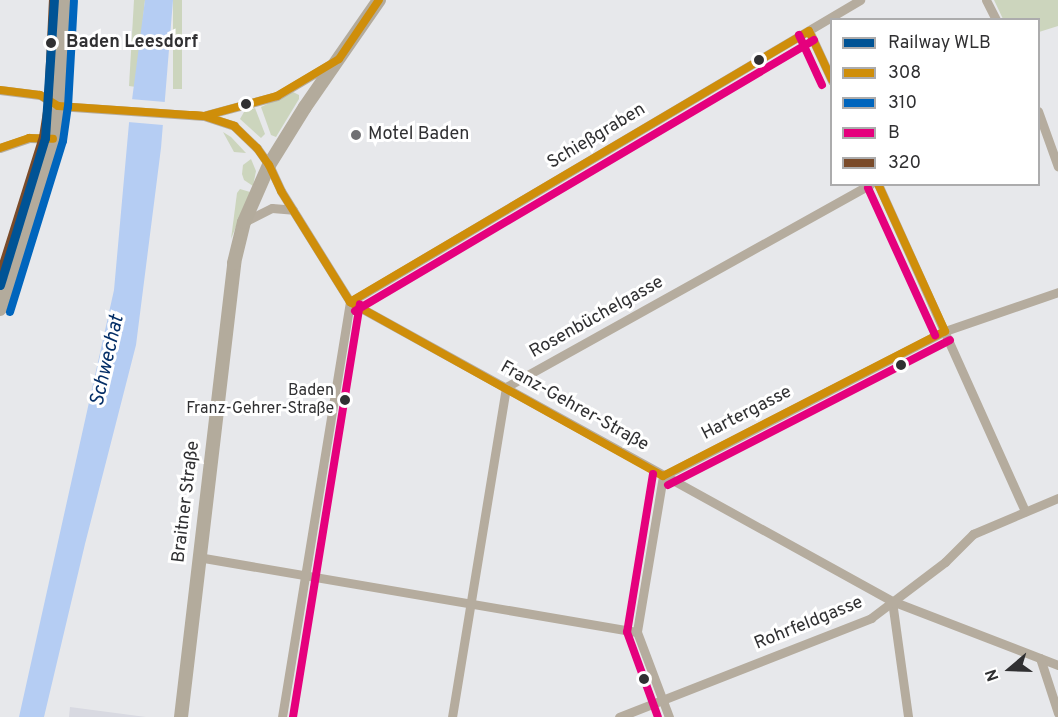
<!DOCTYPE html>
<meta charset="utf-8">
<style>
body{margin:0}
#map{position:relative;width:1058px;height:717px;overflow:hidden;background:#e7e8eb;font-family:Overpass,sans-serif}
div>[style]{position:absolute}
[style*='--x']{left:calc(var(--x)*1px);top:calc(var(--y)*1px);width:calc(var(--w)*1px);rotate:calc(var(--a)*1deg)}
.built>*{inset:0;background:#d8d9e1}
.green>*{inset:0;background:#ccd5bd;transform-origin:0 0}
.water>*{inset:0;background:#b5cdf3}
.pier>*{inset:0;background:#e7e8eb;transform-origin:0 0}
.street>*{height:9px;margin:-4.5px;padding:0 4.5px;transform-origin:4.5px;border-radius:4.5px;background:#b5ac9e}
.secondary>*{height:14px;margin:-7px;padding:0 7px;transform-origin:7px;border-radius:7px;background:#b3ab9c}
.bus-1>*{height:8px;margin:-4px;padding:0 4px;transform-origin:4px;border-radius:4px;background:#cf8e0a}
.bus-2>*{height:8px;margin:-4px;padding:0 4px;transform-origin:4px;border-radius:4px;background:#0065bd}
.bus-3>*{height:8px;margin:-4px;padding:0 4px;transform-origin:4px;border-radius:4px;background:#e5007d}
.bus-4>*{height:8px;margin:-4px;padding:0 4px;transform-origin:4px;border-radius:4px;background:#7a4b2a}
.rail-1>*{height:9px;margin:-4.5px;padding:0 4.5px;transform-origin:4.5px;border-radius:4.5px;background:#005395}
.dots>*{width:16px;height:16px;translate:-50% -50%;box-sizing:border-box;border:3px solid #fff;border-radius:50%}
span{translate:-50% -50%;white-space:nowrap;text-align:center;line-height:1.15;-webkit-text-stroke:6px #fff;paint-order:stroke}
.bus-label{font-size:16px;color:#303032}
.right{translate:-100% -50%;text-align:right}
.stop-label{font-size:18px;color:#303032;font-weight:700}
.left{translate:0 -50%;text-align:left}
.poi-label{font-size:18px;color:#303032}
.street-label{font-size:18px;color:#303032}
.water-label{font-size:20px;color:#052f67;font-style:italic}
.legend{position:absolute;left:830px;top:18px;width:210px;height:168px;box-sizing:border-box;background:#fff;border:2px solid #acacad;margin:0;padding:8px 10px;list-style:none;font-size:18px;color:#303032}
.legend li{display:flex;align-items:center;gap:12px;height:30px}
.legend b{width:30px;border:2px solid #acacad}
.north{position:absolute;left:980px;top:639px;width:60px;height:60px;-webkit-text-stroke:4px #fff;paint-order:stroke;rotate:251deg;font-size:16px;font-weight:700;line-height:24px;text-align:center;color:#303032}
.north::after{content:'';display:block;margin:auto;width:21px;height:27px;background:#303032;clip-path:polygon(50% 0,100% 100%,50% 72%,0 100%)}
</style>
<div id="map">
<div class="built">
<i style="clip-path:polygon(70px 707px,146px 717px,69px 717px)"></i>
</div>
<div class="green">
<i style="clip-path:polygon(134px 0,145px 0,136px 87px,129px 86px)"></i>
<i style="left:173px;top:0;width:9px;height:89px"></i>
<i style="clip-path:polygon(994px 0,1058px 0,1058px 26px,1039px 32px,1038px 20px,1003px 19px)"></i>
<i style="clip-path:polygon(293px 92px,299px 95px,299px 99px,276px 137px,271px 135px,261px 107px)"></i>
<i style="clip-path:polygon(255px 108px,265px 134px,261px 138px,240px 119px,244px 112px)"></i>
<i style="clip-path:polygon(223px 132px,231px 137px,246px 153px,234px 152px)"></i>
<i style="clip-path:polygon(251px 159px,256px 171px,253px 186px,244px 180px,242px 174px,243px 165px)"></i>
<i style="clip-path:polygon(240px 189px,250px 192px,231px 239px,237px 193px)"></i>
</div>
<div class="water">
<i style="clip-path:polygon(145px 0,173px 0,161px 148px,136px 345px,85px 544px,44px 717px,19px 717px,114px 290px,129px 123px)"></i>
</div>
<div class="pier">
<i style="left:130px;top:99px;width:38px;height:23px;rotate:5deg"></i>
</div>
<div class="street">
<i style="--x:986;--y:0;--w:22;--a:63"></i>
<i style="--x:809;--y:31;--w:55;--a:65.3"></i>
<i style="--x:0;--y:90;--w:40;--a:7.1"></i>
<i style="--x:40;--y:95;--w:21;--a:31"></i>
<i style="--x:58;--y:106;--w:146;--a:3.9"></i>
<i style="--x:204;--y:116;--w:32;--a:18"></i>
<i style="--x:234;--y:126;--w:32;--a:44"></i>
<i style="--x:257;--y:148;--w:21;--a:55"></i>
<i style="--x:269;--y:165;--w:29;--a:65"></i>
<i style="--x:281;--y:191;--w:131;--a:58.1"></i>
<i style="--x:350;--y:302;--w:619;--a:28.88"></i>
<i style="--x:892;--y:601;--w:178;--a:21.1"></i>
<i style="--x:1038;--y:111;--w:59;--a:70.3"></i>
<i style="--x:206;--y:115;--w:73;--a:-15"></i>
<i style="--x:277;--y:96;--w:66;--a:-30.8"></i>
<i style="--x:0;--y:148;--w:31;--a:-19"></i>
<i style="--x:29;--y:138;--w:24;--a:2"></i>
<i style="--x:878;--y:184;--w:359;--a:65.8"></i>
<i style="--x:244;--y:222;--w:31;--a:-27"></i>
<i style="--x:272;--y:208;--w:21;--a:5"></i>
<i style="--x:350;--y:302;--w:593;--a:-30.63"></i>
<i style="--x:663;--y:476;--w:317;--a:-27.2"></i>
<i style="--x:945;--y:331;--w:120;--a:-19"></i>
<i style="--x:663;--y:476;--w:158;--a:99.5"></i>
<i style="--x:637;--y:632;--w:91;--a:69.4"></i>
<i style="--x:198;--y:557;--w:445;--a:9.7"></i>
<i style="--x:892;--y:601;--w:117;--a:82.1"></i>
<i style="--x:1040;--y:658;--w:58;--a:71.9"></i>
<i style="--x:282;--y:717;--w:421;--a:-80.7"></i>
<i style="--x:452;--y:717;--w:334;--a:-80.7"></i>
<i style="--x:506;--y:387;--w:417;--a:-29.1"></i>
<i style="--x:619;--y:717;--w:271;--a:-21.4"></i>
<i style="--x:871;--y:618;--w:93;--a:-37.1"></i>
<i style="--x:945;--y:562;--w:40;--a:-45"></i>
<i style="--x:973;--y:534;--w:92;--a:-23"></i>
</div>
<div class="secondary">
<i style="--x:0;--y:309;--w:178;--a:-72.7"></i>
<i style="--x:53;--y:139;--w:33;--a:-81"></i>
<i style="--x:58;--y:106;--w:106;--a:-86.8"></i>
<i style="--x:181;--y:717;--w:457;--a:-83.3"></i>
<i style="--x:234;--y:263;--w:42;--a:-76.3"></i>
<i style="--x:244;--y:222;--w:62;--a:-66.3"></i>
<i style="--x:269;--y:165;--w:68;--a:-58.2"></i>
<i style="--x:305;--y:107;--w:130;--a:-55.3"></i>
</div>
<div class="bus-1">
<i style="--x:809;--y:31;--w:54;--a:64.9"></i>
<i style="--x:0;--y:90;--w:40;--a:7.1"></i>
<i style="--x:40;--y:95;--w:21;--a:31"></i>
<i style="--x:58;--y:106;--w:146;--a:3.9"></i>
<i style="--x:204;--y:116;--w:32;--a:18"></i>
<i style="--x:234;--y:126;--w:32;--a:44"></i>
<i style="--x:257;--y:148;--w:21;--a:55"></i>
<i style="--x:269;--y:165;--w:29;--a:65"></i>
<i style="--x:281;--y:191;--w:131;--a:58.1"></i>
<i style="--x:350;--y:302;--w:358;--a:29.1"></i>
<i style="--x:663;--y:476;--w:317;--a:-27.2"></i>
<i style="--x:192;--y:115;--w:12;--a:5"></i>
<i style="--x:204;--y:116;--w:76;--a:-15.3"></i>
<i style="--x:277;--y:96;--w:72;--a:-30.8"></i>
<i style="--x:339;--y:59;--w:71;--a:-55.9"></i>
<i style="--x:0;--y:148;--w:31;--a:-19"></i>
<i style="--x:29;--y:138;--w:24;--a:2"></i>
<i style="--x:878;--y:184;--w:162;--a:65.5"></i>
<i style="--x:350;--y:302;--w:533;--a:-30.56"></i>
</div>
<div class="bus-2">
<i style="--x:10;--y:312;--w:179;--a:-72.8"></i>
<i style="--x:63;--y:141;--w:34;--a:-82"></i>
<i style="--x:68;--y:107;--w:106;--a:-86.8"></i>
</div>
<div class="bus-3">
<i style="--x:799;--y:35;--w:55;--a:65.3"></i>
<i style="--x:868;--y:188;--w:162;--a:65.5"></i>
<i style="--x:355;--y:311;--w:533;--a:-30.56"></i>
<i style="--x:653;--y:474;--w:160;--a:99.3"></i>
<i style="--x:627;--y:632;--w:90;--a:70"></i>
<i style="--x:668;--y:485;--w:317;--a:-27.2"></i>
<i style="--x:293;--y:717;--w:418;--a:-80.8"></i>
</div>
<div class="bus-4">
<i style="--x:0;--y:274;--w:144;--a:-72.6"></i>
<i style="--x:43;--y:137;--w:32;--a:-81"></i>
<i style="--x:48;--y:105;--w:105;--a:-87.3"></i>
</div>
<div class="rail-1">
<i style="--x:0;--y:285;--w:154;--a:-73"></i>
<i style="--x:45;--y:138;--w:138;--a:-86.3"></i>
</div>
<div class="dots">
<i style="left:51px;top:43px;background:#303032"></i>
<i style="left:759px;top:60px;background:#303032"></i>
<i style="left:246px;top:104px;background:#303032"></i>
<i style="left:356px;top:135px;background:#707073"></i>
<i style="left:901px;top:365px;background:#303032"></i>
<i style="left:345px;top:400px;background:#303032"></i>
<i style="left:644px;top:679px;background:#303032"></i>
</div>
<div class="bus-label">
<span class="right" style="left:334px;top:400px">Baden<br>Franz-Gehrer-Straße</span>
</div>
<div class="stop-label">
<span class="left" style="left:66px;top:43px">Baden Leesdorf</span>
</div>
<div class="poi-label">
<span class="left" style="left:368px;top:135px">Motel Baden</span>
</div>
<div class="street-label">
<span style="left:597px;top:137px;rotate:-31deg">Schießgraben</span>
<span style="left:597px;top:318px;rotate:-29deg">Rosenbüchelgasse</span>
<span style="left:574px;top:407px;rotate:29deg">Franz-Gehrer-Straße</span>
<span style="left:747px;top:414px;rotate:-27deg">Hartergasse</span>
<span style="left:187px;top:502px;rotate:-83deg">Braitner Straße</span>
<span style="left:809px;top:624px;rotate:-22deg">Rohrfeldgasse</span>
</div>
<div class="water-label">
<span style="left:108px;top:361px;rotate:-77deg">Schwechat</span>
</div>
<ul class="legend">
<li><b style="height:8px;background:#005395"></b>Railway WLB</li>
<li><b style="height:8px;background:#cf8e0a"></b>308</li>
<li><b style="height:8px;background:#0065bd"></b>310</li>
<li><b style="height:8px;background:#e5007d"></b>B</li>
<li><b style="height:8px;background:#7a4b2a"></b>320</li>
</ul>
<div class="north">N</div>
</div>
